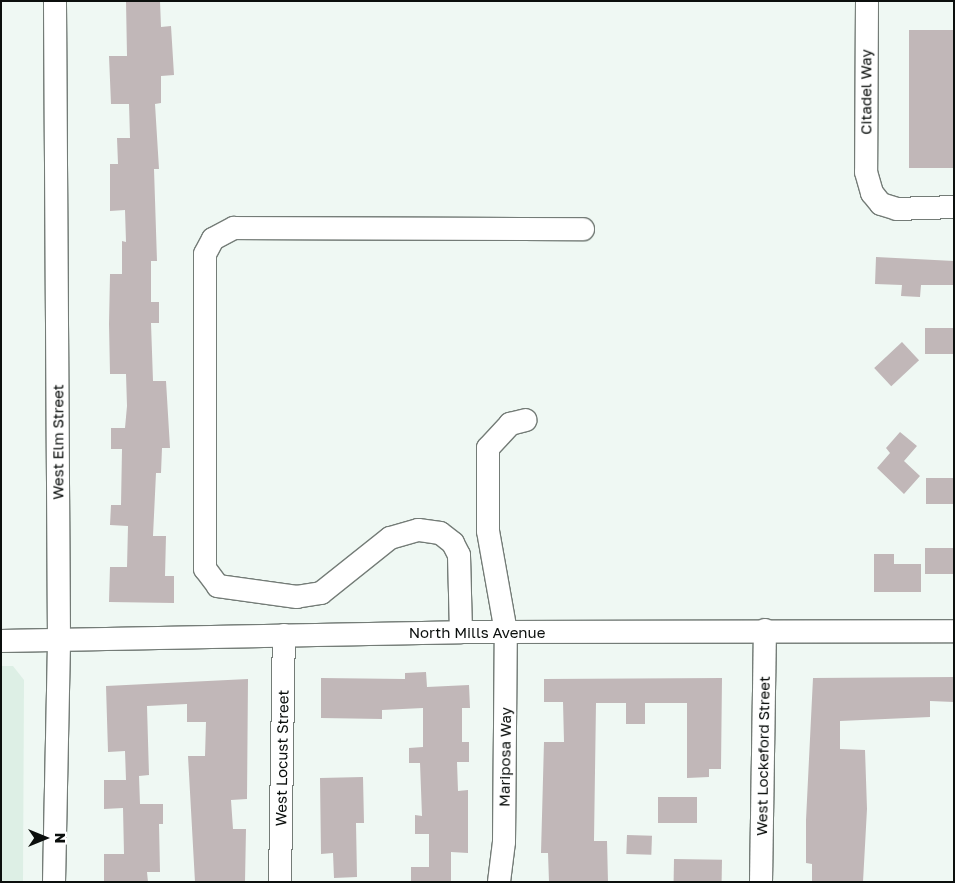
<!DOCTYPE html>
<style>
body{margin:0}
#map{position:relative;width:955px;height:883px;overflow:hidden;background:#eff8f3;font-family:"Golos Text",sans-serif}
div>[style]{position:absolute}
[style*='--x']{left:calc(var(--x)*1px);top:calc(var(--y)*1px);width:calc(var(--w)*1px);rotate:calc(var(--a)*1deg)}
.built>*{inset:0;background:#ddefe5}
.building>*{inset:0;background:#c1b7b8;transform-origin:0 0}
.roads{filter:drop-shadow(1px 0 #747c77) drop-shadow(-1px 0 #747c77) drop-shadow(0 1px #747c77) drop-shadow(0 -1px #747c77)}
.minor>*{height:22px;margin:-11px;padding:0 11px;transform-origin:11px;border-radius:11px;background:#fff}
span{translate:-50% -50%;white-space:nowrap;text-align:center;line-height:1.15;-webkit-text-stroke:4px #fff;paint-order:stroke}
.street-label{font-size:15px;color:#0b0f0d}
.frame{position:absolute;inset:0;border:2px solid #0b0f0d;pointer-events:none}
.north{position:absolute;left:20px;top:813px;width:50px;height:50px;-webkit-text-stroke:4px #fff;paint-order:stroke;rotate:90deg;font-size:14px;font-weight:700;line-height:20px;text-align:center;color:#0b0f0d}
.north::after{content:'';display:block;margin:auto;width:18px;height:22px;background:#0b0f0d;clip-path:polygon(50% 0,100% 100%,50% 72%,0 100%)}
</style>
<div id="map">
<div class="built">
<i style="clip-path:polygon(1px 666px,13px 666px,24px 680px,23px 882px,1px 882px)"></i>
</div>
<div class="building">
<i style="clip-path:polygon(126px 1px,160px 1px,161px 27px,171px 26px,174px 75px,161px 76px,161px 103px,155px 104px,159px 169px,154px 169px,157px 261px,151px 261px,151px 302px,159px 302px,159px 323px,151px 323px,153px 381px,166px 381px,170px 448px,162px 448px,161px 473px,156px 473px,153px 536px,166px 536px,165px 576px,174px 576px,174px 603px,109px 602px,110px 567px,127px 567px,128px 526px,110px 525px,111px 505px,121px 505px,122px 449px,111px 449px,111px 428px,125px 428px,127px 406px,126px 374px,110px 374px,109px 324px,110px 274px,122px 274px,122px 241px,126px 242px,125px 210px,110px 211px,110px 164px,118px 164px,117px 138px,130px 138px,129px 104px,111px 104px,109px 56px,127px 56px)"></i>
<i style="left:954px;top:30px;width:138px;height:45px;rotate:90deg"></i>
<i style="clip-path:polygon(876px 257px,954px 261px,954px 285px,921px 285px,920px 297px,901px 296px,902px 285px,875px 284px)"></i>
<i style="left:954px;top:328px;width:26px;height:29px;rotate:90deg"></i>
<i style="left:902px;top:342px;width:25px;height:38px;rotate:47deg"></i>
<i style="clip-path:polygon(900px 432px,917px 446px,904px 461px,920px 476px,904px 494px,877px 468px,890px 453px,886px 448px)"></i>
<i style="left:926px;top:478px;width:28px;height:26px"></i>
<i style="left:925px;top:548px;width:29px;height:26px"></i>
<i style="clip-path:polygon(874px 554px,894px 554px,894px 564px,921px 564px,921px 592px,874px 592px)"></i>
<i style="clip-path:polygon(426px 672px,427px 687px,469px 685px,470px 708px,462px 708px,462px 742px,469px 742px,469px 762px,457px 762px,458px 791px,468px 790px,468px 853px,451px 852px,451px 882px,411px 882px,411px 867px,429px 867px,429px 834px,415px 834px,415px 815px,422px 816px,420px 763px,409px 763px,409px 748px,423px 747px,423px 708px,382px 710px,382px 719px,321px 718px,321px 678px,405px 679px,405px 673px)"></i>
<i style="clip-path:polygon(954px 677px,954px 702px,930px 701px,930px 717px,840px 721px,840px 749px,865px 750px,867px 809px,863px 882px,812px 882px,812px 864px,806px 863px,806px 820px,813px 678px)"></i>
<i style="clip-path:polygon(722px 678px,721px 769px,709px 769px,709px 777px,687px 778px,687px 703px,645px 703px,645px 724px,626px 724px,626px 703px,596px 703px,594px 841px,607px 841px,608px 882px,549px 882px,548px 853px,541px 853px,544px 742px,564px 742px,563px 702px,544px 702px,544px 679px)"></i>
<i style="clip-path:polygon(248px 679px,247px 799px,231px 800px,233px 829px,246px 829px,245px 882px,195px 882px,188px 756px,205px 756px,206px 722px,187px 722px,187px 704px,147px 706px,149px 775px,139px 776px,140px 804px,163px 804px,163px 824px,159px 824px,160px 872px,147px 872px,148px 882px,104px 882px,104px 854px,124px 854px,123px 808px,104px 809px,104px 780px,126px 780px,125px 751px,108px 752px,106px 686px)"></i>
<i style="clip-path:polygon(363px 777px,364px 823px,356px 823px,357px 877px,334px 878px,333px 853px,321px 854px,320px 778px)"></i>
<i style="left:658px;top:797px;width:39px;height:26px"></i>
<i style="left:627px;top:835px;width:25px;height:19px;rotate:2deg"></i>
<i style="left:674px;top:859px;width:48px;height:23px;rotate:1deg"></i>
</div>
<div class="roads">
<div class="minor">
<i style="--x:867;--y:1;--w:171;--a:90.3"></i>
<i style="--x:866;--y:172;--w:22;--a:74"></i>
<i style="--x:872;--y:193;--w:14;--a:51"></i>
<i style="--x:881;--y:204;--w:17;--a:17"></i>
<i style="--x:897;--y:209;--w:57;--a:-2"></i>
<i style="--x:461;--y:632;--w:77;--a:-91.5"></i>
<i style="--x:459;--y:555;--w:13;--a:-117"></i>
<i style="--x:453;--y:543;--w:16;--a:-142"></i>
<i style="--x:440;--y:533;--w:22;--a:-172"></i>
<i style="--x:418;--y:530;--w:29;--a:164"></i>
<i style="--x:390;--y:538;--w:88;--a:141.4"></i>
<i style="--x:321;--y:593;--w:24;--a:171"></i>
<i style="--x:297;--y:597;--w:80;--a:-172.1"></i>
<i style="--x:218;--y:586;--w:21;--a:-127"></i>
<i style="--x:205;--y:569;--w:315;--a:-90"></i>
<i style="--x:205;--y:254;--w:17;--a:-62"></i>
<i style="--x:213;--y:239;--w:24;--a:-28"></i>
<i style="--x:234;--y:228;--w:349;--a:0.2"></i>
<i style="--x:1;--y:641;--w:460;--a:-1.1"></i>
<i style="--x:461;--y:632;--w:493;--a:-0.1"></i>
<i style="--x:54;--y:882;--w:241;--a:-88.8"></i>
<i style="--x:59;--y:641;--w:640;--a:-90.36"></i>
<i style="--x:280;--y:882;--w:247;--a:-89.1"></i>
<i style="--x:499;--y:882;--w:40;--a:-82.9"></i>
<i style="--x:504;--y:842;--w:210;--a:-89.5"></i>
<i style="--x:506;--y:632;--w:103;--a:-100.1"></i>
<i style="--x:488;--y:531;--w:83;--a:-90"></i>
<i style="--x:488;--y:448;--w:33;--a:-47"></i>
<i style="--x:510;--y:424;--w:16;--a:-14"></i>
<i style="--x:761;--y:882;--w:252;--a:-89.1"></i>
</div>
</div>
<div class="street-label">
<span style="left:866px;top:92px;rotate:-90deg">Citadel Way</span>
<span style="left:58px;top:442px;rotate:-90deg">West Elm Street</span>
<span style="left:477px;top:633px">North Mills Avenue</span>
<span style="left:763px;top:756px;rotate:-89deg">West Lockeford Street</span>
<span style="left:505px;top:757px;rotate:-89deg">Mariposa Way</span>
<span style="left:282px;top:758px;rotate:-89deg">West Locust Street</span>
</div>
<div class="frame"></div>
<div class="north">N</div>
</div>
